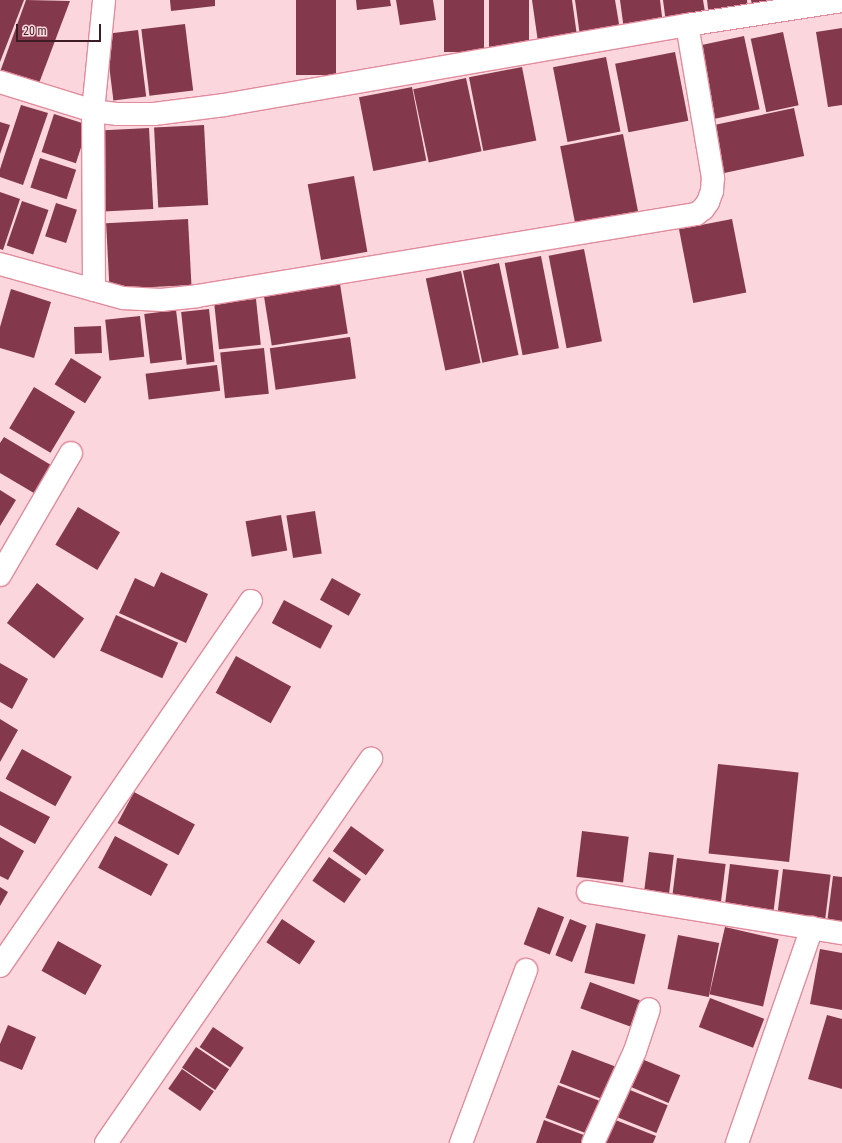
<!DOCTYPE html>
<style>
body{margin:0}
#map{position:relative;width:842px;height:1143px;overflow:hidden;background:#fbd6dc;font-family:"Roboto Condensed",sans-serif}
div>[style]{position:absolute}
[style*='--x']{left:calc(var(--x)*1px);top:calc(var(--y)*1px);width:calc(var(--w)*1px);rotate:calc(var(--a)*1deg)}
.building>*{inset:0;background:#83394b;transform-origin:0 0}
.roads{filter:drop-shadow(1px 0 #e18c9d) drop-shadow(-1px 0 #e18c9d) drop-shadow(0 1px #e18c9d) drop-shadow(0 -1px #e18c9d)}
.minor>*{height:22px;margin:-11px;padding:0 11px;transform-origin:11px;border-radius:11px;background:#fff}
span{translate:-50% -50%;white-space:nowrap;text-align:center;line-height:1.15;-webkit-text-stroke:4px #fbd6dc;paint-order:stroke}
.scale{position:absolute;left:16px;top:24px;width:85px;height:18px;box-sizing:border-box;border:2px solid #3d1c23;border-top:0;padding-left:5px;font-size:12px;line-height:14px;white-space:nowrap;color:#3d1c23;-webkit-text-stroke:3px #fbd6dc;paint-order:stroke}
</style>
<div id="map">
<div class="building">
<i style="clip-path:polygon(0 0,24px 0,0 62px)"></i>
<i style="clip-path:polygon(26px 0,70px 1px,38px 86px,0 72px)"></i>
<i style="clip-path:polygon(170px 0,215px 0,215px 6px,171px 11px)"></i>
<i style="left:296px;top:0;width:40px;height:75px"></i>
<i style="clip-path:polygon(356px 0,390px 0,391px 6px,357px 10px)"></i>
<i style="clip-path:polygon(396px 0,433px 0,436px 20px,400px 25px)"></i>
<i style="left:444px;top:0;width:40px;height:52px"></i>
<i style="left:489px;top:0;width:40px;height:47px"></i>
<i style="clip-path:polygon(532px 0,572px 0,577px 36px,538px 42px)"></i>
<i style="clip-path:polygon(575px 0,615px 0,620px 30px,580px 36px)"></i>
<i style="clip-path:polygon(620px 0,660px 0,663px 25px,624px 30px)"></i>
<i style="clip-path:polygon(663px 0,703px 0,706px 18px,666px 23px)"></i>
<i style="clip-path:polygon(707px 0,747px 0,748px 12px,709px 17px)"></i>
<i style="clip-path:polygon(751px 0,792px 0,753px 10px)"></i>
<i style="left:185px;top:24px;width:67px;height:44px;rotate:83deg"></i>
<i style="clip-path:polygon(842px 28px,842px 105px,828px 107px,816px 32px)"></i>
<i style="left:138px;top:30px;width:67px;height:33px;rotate:83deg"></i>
<i style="left:783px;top:32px;width:75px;height:33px;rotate:78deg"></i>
<i style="left:744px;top:36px;width:75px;height:54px;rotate:78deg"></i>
<i style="left:675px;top:52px;width:70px;height:61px;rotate:79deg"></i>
<i style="left:606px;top:57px;width:76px;height:54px;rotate:79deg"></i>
<i style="left:522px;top:67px;width:75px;height:54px;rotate:79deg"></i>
<i style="left:466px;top:78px;width:75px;height:54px;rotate:78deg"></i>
<i style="left:412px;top:87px;width:75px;height:54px;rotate:79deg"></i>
<i style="clip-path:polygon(21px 105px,48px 113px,23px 185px,0 177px,0 169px)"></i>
<i style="left:794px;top:108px;width:49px;height:84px;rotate:78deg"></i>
<i style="left:54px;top:114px;width:36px;height:40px;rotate:18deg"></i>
<i style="clip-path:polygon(0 122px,10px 125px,0 154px)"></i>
<i style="left:204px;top:125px;width:80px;height:50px;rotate:87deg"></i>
<i style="left:149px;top:128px;width:81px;height:50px;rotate:87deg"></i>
<i style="left:623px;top:134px;width:84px;height:64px;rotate:79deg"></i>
<i style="left:40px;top:158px;width:38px;height:31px;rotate:18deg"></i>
<i style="left:354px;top:176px;width:77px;height:47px;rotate:80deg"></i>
<i style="clip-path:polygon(0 192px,20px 199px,3px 250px,0 249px)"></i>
<i style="left:22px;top:201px;width:28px;height:47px;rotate:19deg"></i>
<i style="left:56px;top:203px;width:22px;height:35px;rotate:18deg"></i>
<i style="left:188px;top:219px;width:66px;height:82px;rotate:87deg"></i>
<i style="left:732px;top:219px;width:75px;height:54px;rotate:79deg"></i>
<i style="left:584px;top:249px;width:94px;height:36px;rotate:79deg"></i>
<i style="left:541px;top:256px;width:94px;height:37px;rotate:79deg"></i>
<i style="left:499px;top:263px;width:94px;height:37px;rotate:78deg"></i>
<i style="left:461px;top:271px;width:94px;height:36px;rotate:78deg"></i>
<i style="left:340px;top:284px;width:50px;height:77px;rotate:81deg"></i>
<i style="clip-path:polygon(11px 289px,51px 302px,34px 358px,0 348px,0 327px)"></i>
<i style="left:256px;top:299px;width:46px;height:42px;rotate:84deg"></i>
<i style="left:209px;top:309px;width:53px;height:28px;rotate:84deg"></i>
<i style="left:176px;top:310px;width:50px;height:32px;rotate:83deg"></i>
<i style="left:140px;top:316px;width:41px;height:35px;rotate:84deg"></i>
<i style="left:101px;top:326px;width:27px;height:27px;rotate:88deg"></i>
<i style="left:350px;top:337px;width:42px;height:81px;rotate:82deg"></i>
<i style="left:264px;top:348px;width:46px;height:44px;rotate:84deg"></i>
<i style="left:71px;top:358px;width:36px;height:31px;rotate:32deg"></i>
<i style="left:217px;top:365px;width:26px;height:72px;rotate:83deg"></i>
<i style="left:34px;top:387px;width:48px;height:48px;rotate:31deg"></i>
<i style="clip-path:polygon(4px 437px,56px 468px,39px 496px,0 473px,0 443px)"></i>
<i style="clip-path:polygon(0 490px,16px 500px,0 526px)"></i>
<i style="left:78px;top:507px;width:49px;height:44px;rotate:31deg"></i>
<i style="left:315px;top:511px;width:43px;height:29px;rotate:81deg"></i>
<i style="left:281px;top:515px;width:36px;height:36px;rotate:80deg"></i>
<i style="clip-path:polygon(161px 572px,208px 594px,186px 643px,119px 613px,135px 578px,154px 587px)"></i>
<i style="left:332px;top:578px;width:33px;height:25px;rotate:29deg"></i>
<i style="left:37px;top:583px;width:59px;height:50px;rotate:37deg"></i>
<i style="left:284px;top:600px;width:55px;height:26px;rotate:28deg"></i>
<i style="left:116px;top:615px;width:68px;height:39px;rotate:24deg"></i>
<i style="left:236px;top:656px;width:63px;height:42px;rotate:29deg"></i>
<i style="clip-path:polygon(0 663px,28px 679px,12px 709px,0 702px)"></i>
<i style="clip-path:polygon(0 719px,18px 730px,0 762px)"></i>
<i style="left:22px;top:749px;width:57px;height:34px;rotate:29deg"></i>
<i style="left:718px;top:764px;width:81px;height:90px;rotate:6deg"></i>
<i style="clip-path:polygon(0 791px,50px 817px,35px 844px,0 825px)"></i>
<i style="left:134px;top:792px;width:69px;height:35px;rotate:28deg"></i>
<i style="left:351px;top:826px;width:41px;height:31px;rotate:36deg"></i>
<i style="left:582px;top:831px;width:47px;height:46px;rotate:7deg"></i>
<i style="left:115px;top:836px;width:60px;height:36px;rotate:28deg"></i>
<i style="clip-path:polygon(0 837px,24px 851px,8px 880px,0 876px)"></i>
<i style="left:649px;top:852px;width:25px;height:40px;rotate:7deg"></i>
<i style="left:329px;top:857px;width:39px;height:29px;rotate:35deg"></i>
<i style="left:677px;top:858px;width:49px;height:47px;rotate:7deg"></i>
<i style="left:730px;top:864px;width:49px;height:47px;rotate:7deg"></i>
<i style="left:783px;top:869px;width:48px;height:47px;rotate:7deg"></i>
<i style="clip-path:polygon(833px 876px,842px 877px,842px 925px,827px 923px)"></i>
<i style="clip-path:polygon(0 887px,8px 892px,0 906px)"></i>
<i style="left:538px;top:907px;width:28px;height:40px;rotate:21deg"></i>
<i style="left:282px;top:919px;width:40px;height:28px;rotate:34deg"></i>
<i style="left:570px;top:919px;width:18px;height:39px;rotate:22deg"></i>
<i style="left:596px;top:923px;width:51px;height:51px;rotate:13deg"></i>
<i style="left:725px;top:927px;width:55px;height:69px;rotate:13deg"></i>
<i style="left:678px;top:935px;width:42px;height:55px;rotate:11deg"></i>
<i style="left:58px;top:941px;width:50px;height:34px;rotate:29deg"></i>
<i style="clip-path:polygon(820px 949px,842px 953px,842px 1010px,810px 1004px)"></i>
<i style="left:590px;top:982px;width:53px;height:28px;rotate:20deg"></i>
<i style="left:710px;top:998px;width:58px;height:31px;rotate:21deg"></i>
<i style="clip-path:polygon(827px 1015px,842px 1019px,842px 1089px,808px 1079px)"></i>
<i style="clip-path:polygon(8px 1025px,36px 1037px,22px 1070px,0 1061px,0 1044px)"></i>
<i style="left:213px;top:1027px;width:37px;height:24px;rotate:34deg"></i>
<i style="left:196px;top:1047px;width:40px;height:25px;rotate:34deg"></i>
<i style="left:572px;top:1050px;width:47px;height:35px;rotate:21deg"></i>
<i style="left:637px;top:1057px;width:47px;height:30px;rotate:23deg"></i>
<i style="left:182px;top:1069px;width:39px;height:24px;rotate:35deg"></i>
<i style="left:558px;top:1085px;width:47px;height:35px;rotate:21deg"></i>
<i style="left:625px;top:1088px;width:46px;height:30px;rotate:22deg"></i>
<i style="clip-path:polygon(613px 1119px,656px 1136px,653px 1143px,603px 1143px)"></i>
<i style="clip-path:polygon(544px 1120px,589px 1137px,587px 1143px,536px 1143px)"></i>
</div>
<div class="roads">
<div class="minor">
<i style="--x:0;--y:82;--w:97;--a:17.3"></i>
<i style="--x:93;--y:111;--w:25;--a:7"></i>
<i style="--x:118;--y:114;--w:36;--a:0"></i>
<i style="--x:154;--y:114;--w:71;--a:-7.3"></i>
<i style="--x:224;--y:105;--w:470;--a:-9.8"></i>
<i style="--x:687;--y:25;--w:157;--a:-8.8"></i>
<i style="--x:0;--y:264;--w:128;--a:15.5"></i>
<i style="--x:123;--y:298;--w:38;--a:3"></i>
<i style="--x:161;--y:300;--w:36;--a:-6"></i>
<i style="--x:197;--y:296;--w:506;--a:-9.33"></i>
<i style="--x:696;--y:214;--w:9;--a:-36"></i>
<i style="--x:703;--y:209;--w:9;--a:-54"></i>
<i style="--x:708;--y:202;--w:12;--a:-70"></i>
<i style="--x:712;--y:191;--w:13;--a:-86"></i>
<i style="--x:713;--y:178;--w:155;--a:-99.6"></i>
<i style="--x:94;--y:290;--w:179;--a:-90.3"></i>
<i style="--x:93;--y:111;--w:112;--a:-84.3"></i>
<i style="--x:0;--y:575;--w:141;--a:-59.8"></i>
<i style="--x:588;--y:892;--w:257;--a:9.2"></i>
<i style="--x:0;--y:966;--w:443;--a:-55.5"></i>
<i style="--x:106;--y:1143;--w:467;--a:-55.4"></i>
<i style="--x:461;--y:1143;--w:185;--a:-69.4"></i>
<i style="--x:593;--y:1143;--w:101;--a:-65.5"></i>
<i style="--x:635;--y:1051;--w:44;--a:-71.6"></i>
<i style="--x:737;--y:1143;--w:228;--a:-70.8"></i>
</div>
</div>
<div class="scale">20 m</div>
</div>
